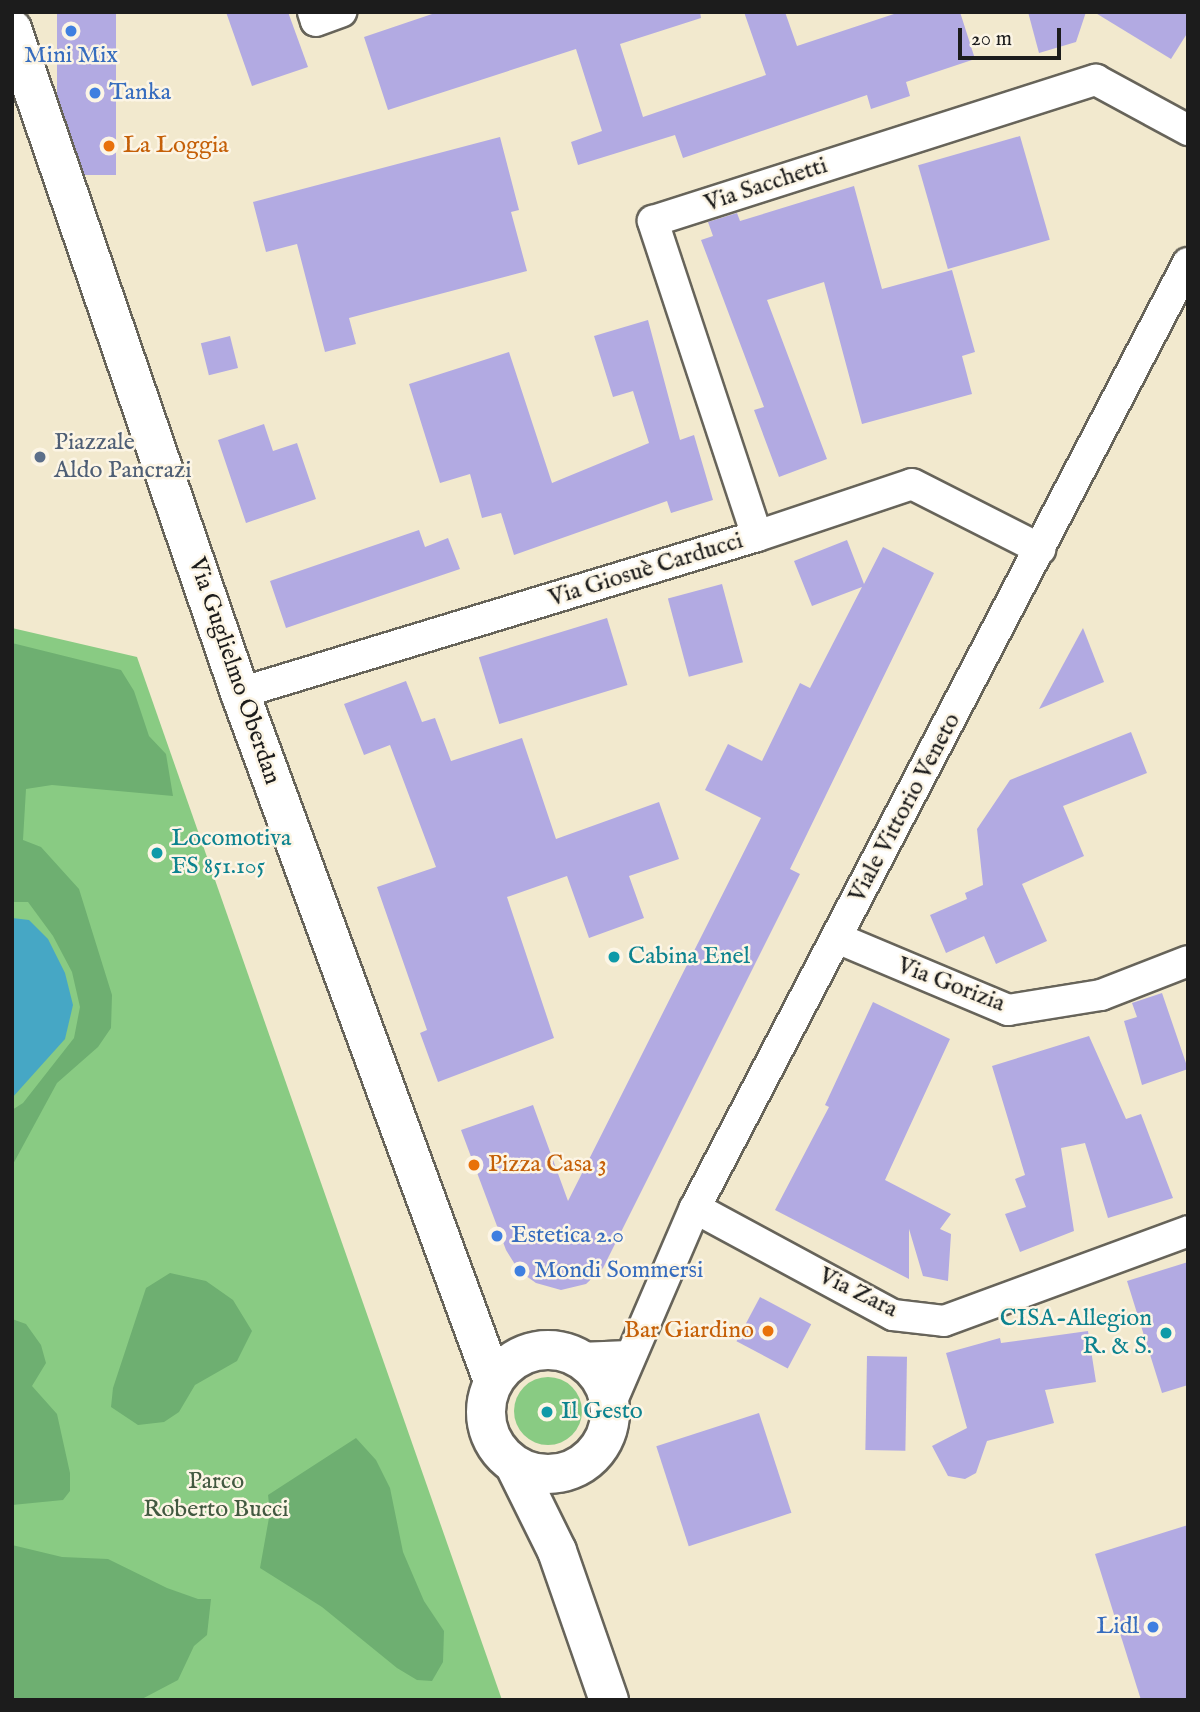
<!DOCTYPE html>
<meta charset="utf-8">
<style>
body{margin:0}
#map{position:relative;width:1200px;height:1712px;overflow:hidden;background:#f2e9ce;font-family:"IM FELL English",serif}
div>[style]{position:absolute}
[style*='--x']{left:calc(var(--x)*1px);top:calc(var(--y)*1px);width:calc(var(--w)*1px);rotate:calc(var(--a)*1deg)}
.green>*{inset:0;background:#89cb83}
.round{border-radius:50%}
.forest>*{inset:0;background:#6eaf71}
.water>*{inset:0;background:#46a7c5}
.building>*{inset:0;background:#b2aae2;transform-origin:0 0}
.roads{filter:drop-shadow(2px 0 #67645a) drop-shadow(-2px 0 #67645a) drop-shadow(0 2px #67645a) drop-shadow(0 -2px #67645a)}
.minor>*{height:30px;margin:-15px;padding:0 15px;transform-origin:15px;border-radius:15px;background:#fff}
.secondary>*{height:38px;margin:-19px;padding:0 19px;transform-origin:19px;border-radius:19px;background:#fff}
.secondary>.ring{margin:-19px;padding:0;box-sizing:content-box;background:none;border:38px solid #fff;border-radius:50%}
.dots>*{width:19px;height:19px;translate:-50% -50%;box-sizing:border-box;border:4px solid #fcf5e5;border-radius:50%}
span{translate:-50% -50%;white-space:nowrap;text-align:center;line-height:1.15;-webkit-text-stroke:5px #fcf5e5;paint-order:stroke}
.shop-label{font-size:24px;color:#366cbe}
.left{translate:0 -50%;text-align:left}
.right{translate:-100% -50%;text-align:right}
.food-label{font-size:24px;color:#c56008}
.street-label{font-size:24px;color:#1c1c1c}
.service-label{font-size:24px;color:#4e5e75}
.culture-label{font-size:24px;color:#0d838f}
.park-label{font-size:24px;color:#425940}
.frame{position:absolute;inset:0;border:14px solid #1c1c1c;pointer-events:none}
.scale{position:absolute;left:958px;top:28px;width:103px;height:32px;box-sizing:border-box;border:4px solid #1c1c1c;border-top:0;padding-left:9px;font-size:21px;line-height:24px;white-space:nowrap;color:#1c1c1c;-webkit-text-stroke:5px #fcf5e5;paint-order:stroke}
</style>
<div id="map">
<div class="green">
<i style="clip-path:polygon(12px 628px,137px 657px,502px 1700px,12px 1700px)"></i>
<i class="round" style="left:514px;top:1377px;width:68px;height:68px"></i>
</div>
<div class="forest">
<i style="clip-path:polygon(12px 643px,121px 670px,134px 691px,149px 736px,166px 754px,173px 796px,52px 785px,26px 789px,23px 840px,41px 847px,79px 889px,112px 995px,111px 1028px,98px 1047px,57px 1083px,12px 1166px,12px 1110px,23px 1103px,74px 1038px,80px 1007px,72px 972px,53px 936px,28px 902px,12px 902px)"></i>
<i style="clip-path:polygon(170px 1273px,206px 1281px,233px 1300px,252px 1331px,237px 1361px,195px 1385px,179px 1412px,164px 1422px,138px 1425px,111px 1407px,113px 1388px,146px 1288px)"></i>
<i style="clip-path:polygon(12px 1319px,26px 1324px,41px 1345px,46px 1363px,32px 1386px,57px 1414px,70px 1473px,70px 1491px,63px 1500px,12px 1505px)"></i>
<i style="clip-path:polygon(356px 1438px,376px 1460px,390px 1488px,403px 1552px,424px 1601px,444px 1631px,443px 1662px,432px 1681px,417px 1680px,397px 1668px,322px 1607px,260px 1568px,270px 1512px,268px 1495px)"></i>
<i style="clip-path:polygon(12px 1545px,62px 1557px,108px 1559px,167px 1588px,198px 1599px,211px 1599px,207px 1635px,194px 1646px,178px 1680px,140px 1700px,12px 1700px)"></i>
</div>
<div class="water">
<i style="clip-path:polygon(12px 918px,29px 920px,48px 939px,65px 973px,73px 1005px,65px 1039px,12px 1098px)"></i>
</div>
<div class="building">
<i style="left:57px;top:12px;width:59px;height:163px"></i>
<i style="clip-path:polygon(226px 12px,288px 12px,308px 67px,252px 86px)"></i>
<i style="clip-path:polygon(438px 12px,700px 12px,701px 18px,620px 44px,643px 117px,766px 75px,744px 12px,785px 12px,797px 46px,900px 12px,960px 12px,975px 59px,906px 82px,910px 96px,871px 109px,867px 95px,683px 158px,675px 135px,578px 165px,571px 142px,602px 131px,576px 49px,388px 110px,364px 37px)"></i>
<i style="clip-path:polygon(1028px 12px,1086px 12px,1076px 42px,1039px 53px)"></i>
<i style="clip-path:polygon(1094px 12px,1188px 12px,1188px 32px,1171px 59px)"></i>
<i style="left:1020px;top:136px;width:108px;height:106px;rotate:74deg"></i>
<i style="clip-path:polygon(500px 137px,519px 210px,511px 212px,527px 271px,349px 318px,356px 344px,325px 352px,297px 244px,266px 252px,253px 202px)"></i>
<i style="clip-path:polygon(854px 186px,882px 289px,952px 270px,975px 352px,962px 356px,972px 394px,862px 424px,824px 282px,767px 300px,827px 459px,779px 477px,754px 410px,764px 407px,701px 240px,713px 236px,708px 222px,724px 217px,737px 213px,740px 221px)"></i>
<i style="clip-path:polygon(648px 320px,680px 440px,694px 435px,713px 500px,671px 513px,667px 501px,514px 555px,501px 513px,482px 518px,470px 474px,440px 483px,409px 384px,509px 352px,552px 483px,649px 443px,633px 391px,613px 397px,594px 336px)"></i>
<i style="left:230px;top:336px;width:33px;height:30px;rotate:76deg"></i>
<i style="clip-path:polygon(264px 424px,273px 451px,297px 443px,316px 499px,246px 523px,218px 440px)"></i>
<i style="clip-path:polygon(419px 530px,425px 547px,448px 538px,460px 569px,286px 628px,270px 581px)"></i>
<i style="clip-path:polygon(847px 540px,864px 584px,883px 547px,934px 573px,790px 869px,800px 874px,603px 1268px,586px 1284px,561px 1290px,536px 1283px,519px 1271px,506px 1250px,461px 1130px,533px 1105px,568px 1201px,761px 818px,705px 790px,728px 744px,762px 761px,800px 683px,810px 688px,862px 587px,812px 606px,794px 561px)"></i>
<i style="left:722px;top:584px;width:81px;height:56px;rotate:75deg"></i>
<i style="left:607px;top:618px;width:70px;height:134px;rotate:73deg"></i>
<i style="clip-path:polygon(1083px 628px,1104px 682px,1039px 709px)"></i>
<i style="clip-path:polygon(406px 681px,422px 722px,435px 718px,451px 761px,522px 738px,556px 839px,659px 802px,679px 859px,629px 876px,644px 918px,589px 938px,567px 876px,507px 897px,554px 1038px,438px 1082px,420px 1033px,427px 1030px,377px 887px,436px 867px,390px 745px,364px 755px,344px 704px)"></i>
<i style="clip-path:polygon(1131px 732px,1147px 773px,1063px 806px,1084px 856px,1022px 884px,1047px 941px,996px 964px,984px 936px,946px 953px,930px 915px,967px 899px,965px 893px,983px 885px,977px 829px,1010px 780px)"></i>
<i style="clip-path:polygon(1162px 993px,1188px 1069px,1142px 1085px,1124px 1021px,1137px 1017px,1132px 1003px)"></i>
<i style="clip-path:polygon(873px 1002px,950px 1039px,885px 1180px,951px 1214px,940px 1229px,951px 1234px,948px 1281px,923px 1276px,909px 1229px,909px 1279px,775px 1210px,829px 1107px,825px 1105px)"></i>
<i style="clip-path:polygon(1089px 1036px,1126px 1119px,1141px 1114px,1173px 1198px,1108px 1218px,1085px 1143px,1061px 1148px,1074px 1231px,1020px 1252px,1005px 1214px,1026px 1207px,1015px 1179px,1025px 1175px,992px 1066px)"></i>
<i style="clip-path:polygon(1188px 1262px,1188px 1385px,1162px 1393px,1127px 1281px)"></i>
<i style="left:760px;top:1297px;width:58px;height:50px;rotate:28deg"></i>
<i style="clip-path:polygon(1088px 1331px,1096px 1382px,1045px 1390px,1054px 1423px,987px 1441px,976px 1473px,965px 1479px,948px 1476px,932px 1446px,967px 1428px,946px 1353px,1000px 1338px,1001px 1343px)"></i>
<i style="left:867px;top:1356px;width:40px;height:94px;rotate:1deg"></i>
<i style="left:759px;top:1413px;width:105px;height:108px;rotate:72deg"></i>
<i style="clip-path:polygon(1188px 1525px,1188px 1700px,1141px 1700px,1095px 1554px)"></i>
</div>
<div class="roads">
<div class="minor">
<i style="--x:313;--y:12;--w:9;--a:72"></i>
<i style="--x:316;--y:21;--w:27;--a:-20"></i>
<i style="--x:757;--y:536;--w:332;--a:-108.3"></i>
<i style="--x:653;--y:221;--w:465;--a:-17.7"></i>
<i style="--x:1096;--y:80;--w:105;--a:28.5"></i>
<i style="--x:240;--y:693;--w:540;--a:-16.89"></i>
<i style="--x:757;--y:536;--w:163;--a:-18.5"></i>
<i style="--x:912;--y:484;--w:144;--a:26.9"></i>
<i style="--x:837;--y:938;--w:186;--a:22.8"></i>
<i style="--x:1008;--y:1010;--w:94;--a:-9.2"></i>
<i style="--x:1101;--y:995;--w:93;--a:-21.3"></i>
<i style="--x:695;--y:1208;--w:225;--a:28.4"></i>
<i style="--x:893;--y:1315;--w:51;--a:6.7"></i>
<i style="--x:944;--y:1321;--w:260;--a:-20.2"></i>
<i style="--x:580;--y:1358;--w:49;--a:-2.3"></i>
<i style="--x:610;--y:1405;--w:215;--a:-66.7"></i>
<i style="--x:695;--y:1208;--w:1066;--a:-62.45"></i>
</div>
<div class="secondary">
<i style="--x:12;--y:29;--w:702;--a:71.05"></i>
<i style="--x:240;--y:693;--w:733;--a:69.81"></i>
<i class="ring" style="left:486px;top:1350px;width:86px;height:86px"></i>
<i style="--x:515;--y:1466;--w:95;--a:63.7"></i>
<i style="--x:557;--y:1551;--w:158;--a:70.8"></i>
</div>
</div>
<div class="dots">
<i style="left:71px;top:31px;background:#3f7fe0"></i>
<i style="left:95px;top:93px;background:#3f7fe0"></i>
<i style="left:109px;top:146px;background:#e8710a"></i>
<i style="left:40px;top:457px;background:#5c6f8a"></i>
<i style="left:157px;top:853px;background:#0f9aa8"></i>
<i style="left:614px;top:957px;background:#0f9aa8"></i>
<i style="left:474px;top:1165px;background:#e8710a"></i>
<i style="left:497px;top:1236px;background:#3f7fe0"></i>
<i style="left:520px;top:1271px;background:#3f7fe0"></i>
<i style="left:768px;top:1331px;background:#e8710a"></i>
<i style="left:1166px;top:1333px;background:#0f9aa8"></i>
<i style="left:547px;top:1412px;background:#0f9aa8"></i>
<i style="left:1153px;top:1627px;background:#3f7fe0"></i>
</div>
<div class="shop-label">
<span style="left:71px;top:56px">Mini Mix</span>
<span class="left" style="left:109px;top:93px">Tanka</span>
<span class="left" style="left:511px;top:1236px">Estetica 2.0</span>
<span class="left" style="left:534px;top:1271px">Mondi Sommersi</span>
<span class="right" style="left:1139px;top:1627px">Lidl</span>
</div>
<div class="food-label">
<span class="left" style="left:123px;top:146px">La Loggia</span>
<span class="left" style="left:488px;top:1165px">Pizza Casa 3</span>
<span class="right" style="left:754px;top:1331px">Bar Giardino</span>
</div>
<div class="street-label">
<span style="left:766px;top:185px;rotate:-18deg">Via Sacchetti</span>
<span style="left:646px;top:570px;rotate:-17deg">Via Giosuè Carducci</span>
<span style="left:234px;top:671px;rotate:71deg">Via Guglielmo Oberdan</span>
<span style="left:905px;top:808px;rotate:-62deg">Viale Vittorio Veneto</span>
<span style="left:951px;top:985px;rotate:21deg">Via Gorizia</span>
<span style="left:858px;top:1293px;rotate:26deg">Via Zara</span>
</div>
<div class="service-label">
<span class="left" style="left:54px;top:457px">Piazzale<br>Aldo Pancrazi</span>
</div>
<div class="culture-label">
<span class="left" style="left:171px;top:853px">Locomotiva<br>FS 851.105</span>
<span class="left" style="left:628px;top:957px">Cabina Enel</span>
<span class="right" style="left:1152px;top:1333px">CISA-Allegion<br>R. &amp; S.</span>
<span class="left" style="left:561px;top:1412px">Il Gesto</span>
</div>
<div class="park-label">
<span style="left:216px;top:1496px">Parco<br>Roberto Bucci</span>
</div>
<div class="frame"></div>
<div class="scale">20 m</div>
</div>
